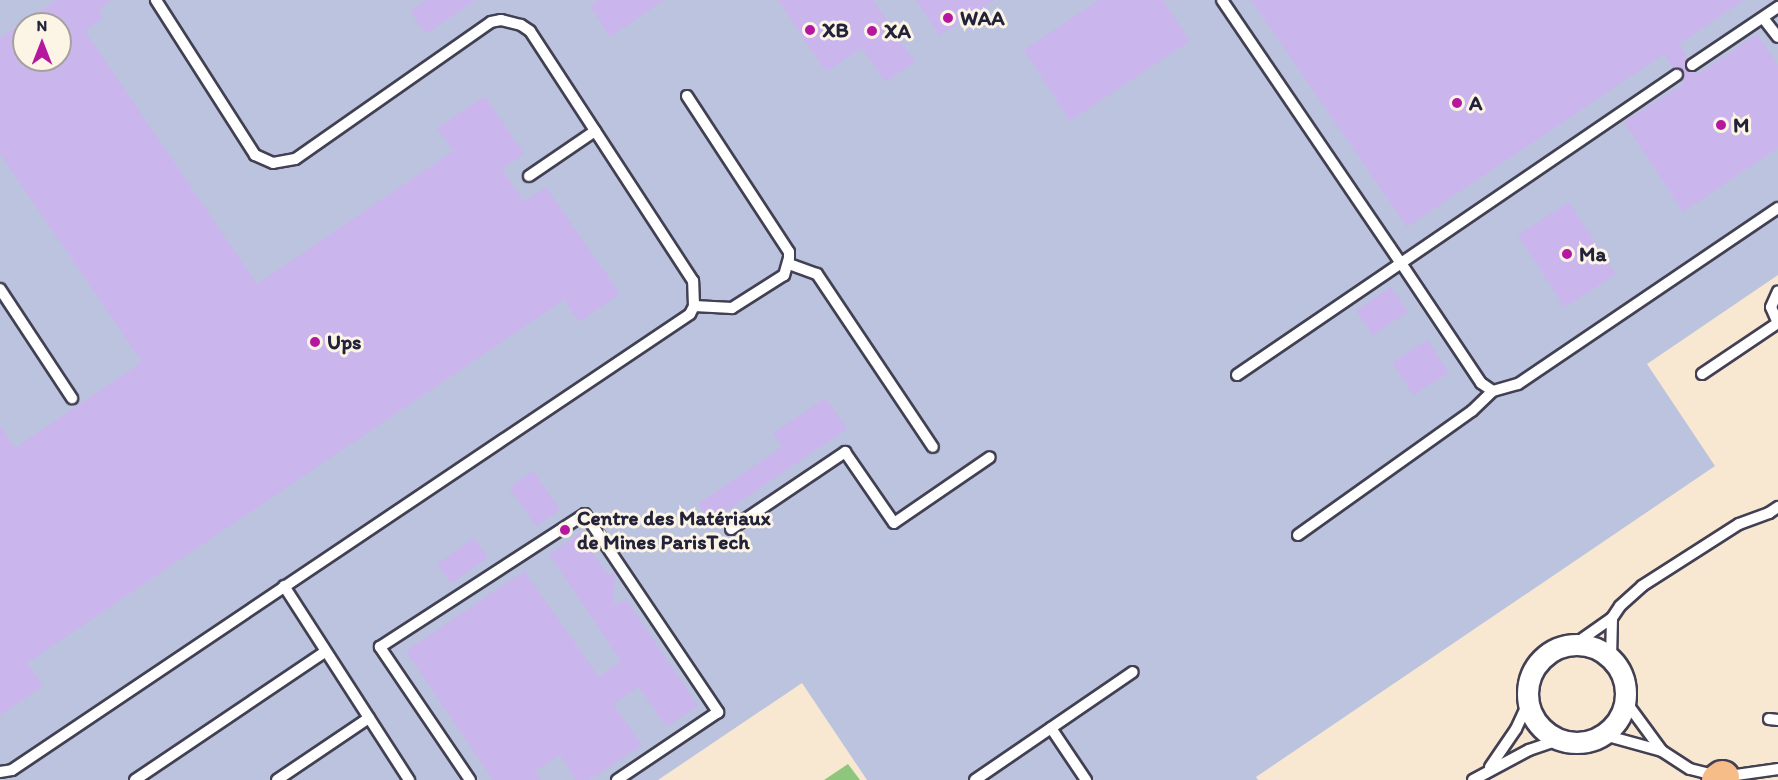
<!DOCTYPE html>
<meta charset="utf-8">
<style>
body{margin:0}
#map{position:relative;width:1778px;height:780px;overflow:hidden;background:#f8e8d1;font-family:Itim,sans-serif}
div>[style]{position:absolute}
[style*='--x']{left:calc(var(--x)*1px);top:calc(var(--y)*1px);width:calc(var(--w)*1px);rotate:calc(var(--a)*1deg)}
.industrial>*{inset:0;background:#bbc3de}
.green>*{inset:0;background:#8ec77c}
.building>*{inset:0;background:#cbb5ed;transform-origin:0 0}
.roads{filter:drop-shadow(2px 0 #424052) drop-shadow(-2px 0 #424052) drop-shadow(0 2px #424052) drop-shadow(0 -2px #424052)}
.service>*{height:10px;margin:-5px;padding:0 5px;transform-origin:5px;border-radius:5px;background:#fff}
.minor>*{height:20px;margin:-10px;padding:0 10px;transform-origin:10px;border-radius:10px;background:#fff}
.minor>.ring{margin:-10px;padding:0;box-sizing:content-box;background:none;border:20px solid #fff;border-radius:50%}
.trunk>*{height:33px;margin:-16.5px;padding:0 16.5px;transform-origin:16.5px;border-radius:16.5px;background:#f7bd88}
.dots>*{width:16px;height:16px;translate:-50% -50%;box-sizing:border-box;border:3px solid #fcf5e5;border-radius:50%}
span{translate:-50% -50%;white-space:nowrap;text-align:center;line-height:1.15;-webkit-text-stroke:6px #fcf5e5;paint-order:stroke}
.poi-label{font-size:21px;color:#22223b;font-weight:700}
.left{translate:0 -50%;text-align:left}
.north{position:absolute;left:12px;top:12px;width:60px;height:60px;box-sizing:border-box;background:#fcf5e5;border:2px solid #a5a1a1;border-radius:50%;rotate:0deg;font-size:16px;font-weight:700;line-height:24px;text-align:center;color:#22223b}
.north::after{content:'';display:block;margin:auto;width:21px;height:27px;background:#b5179e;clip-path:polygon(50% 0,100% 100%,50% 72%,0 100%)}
</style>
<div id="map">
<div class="industrial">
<i style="clip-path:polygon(evenodd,0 0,1778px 0,1778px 275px,1647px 364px,1715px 466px,1256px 777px,1258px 780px,867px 780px,802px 683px,658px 780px,0 780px,0 0,24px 24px,60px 24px,60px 60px,24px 60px,24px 24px)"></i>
</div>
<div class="green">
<i style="clip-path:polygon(848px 764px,860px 780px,824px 780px)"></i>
</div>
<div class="building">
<i style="clip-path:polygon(evenodd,56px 0,111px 0,99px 11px,103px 18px,85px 31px,257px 284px,453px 151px,437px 128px,485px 96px,524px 154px,502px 169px,524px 202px,546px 187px,620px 294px,579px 322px,564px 300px,27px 663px,43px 686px,0 715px,0 426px,15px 448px,142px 362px,0 154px,0 38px,56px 0,24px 24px,60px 24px,60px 60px,24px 60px,24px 24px)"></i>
<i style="clip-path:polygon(427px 0,476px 0,426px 34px,410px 11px)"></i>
<i style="clip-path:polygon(599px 0,664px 0,610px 37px,590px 6px)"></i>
<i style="clip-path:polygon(778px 0,873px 0,915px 62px,885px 82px,862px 48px,826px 72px)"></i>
<i style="clip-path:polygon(916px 0,994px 0,940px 36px)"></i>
<i style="clip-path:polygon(1099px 0,1163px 0,1190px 41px,1070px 121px,1024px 50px)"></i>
<i style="clip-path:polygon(1251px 0,1744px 0,1679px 44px,1688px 59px,1686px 69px,1698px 74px,1757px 34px,1778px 65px,1778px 148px,1683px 212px,1624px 122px,1683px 84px,1683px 71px,1680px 68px,1673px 69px,1664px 54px,1407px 227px)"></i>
<i style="left:1569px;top:202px;width:86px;height:61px;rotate:57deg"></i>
<i style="left:1391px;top:287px;width:30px;height:42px;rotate:56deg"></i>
<i style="left:1428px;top:340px;width:39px;height:42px;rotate:58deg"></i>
<i style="clip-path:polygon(826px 398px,847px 429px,710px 522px,698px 504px,782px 447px,773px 433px)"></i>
<i style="left:533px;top:471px;width:47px;height:29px;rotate:55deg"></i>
<i style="clip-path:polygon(580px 533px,608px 575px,615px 573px,613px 606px,626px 599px,698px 706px,666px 727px,639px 687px,613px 704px,642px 745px,589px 780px,576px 780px,560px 755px,535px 771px,541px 780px,493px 780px,406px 651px,524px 571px,599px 677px,621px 661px,549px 554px)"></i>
<i style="left:474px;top:538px;width:24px;height:45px;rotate:55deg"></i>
</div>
<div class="roads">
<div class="service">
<i style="--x:1222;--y:0;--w:318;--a:55.8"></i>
<i style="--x:1401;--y:263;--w:334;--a:-34.3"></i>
<i style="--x:1763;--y:18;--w:24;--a:52"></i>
<i style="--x:1692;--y:65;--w:104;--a:-34"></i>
<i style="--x:687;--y:96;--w:186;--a:56.8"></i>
<i style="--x:789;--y:252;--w:6;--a:90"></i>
<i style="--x:789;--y:258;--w:18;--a:106"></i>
<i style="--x:784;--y:275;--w:62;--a:147.6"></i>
<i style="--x:732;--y:308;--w:38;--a:-177"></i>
<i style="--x:529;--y:176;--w:80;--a:-34.3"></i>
<i style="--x:789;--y:264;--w:30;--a:20"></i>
<i style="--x:817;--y:274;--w:208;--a:56.2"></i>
<i style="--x:0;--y:289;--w:131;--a:56.6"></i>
<i style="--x:1778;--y:323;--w:17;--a:-114"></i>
<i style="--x:1771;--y:307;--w:17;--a:-66"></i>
<i style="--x:1702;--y:374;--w:92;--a:-33.9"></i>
<i style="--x:1237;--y:375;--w:199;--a:-34.3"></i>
<i style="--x:1401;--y:263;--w:144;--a:56.3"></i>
<i style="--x:1481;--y:383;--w:14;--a:34"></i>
<i style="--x:1493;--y:391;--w:26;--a:-16"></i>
<i style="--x:1518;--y:384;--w:314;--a:-34.1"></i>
<i style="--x:731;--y:529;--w:138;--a:-34"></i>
<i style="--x:845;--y:452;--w:86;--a:55.4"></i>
<i style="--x:894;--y:523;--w:116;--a:-34.5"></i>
<i style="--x:1298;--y:535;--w:214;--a:-35.5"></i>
<i style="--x:1472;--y:411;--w:29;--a:-44"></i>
<i style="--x:284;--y:586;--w:231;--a:57.2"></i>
<i style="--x:1572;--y:646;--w:49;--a:-35"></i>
<i style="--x:1612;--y:618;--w:14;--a:-56"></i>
<i style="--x:1620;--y:606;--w:30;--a:-42"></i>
<i style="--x:1642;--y:586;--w:115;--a:-32.6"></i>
<i style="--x:1739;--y:524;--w:32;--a:-20"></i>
<i style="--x:1769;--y:513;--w:11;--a:-34"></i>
<i style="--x:1611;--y:659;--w:41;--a:-88.6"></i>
<i style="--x:1626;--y:702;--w:61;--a:53.7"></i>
<i style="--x:1769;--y:719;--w:9;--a:6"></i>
<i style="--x:1051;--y:728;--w:63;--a:56.1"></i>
<i style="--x:1604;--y:735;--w:60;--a:15.4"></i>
<i style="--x:1662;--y:751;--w:33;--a:33"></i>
<i style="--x:1690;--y:769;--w:33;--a:14"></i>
<i style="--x:1722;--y:777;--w:57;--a:-8.1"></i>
<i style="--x:1490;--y:767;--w:46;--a:-55.6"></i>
<i style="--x:1516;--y:729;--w:29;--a:-65"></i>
<i style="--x:0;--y:772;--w:12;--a:-9"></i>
<i style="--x:12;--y:770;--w:817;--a:-33.92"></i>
<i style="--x:690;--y:314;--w:9;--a:-63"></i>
<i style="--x:694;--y:306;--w:25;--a:-92"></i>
<i style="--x:693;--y:281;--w:298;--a:-123.1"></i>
<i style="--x:530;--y:31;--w:11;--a:-146"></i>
<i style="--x:521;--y:25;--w:21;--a:-166"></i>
<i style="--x:501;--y:20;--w:10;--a:169"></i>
<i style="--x:491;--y:22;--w:239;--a:145"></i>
<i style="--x:295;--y:159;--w:22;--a:170"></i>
<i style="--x:273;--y:163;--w:20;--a:-156"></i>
<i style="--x:255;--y:155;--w:184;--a:-122.6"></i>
<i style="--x:135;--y:780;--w:230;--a:-34"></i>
<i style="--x:277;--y:780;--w:111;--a:-34"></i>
<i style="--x:470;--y:780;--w:161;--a:-124.1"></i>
<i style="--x:380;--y:647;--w:244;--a:-33"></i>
<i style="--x:585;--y:514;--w:239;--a:56.1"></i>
<i style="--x:718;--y:712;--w:122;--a:146"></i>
<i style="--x:975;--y:780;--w:191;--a:-34.4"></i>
<i style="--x:1473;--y:780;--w:64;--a:-28.2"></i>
<i style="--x:1529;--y:750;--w:31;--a:-19"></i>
</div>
<div class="minor">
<i class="ring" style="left:1528px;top:645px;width:78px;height:78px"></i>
</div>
<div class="trunk">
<i style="--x:1718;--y:780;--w:5;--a:-37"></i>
</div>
</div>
<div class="dots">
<i style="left:948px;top:18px;background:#b5179e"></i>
<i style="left:810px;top:30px;background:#b5179e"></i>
<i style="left:872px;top:31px;background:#b5179e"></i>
<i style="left:1457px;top:103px;background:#b5179e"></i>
<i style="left:1721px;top:125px;background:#b5179e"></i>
<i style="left:1567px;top:254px;background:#b5179e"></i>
<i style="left:315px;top:342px;background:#b5179e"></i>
<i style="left:565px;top:530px;background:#b5179e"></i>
</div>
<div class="poi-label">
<span class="left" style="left:960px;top:18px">WAA</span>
<span class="left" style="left:822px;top:30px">XB</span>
<span class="left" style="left:884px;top:31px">XA</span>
<span class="left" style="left:1469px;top:103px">A</span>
<span class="left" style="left:1733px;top:125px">M</span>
<span class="left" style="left:1579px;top:254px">Ma</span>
<span class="left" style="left:327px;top:342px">Ups</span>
<span class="left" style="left:577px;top:530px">Centre des Matériaux<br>de Mines ParisTech</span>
</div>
<div class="north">N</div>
</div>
